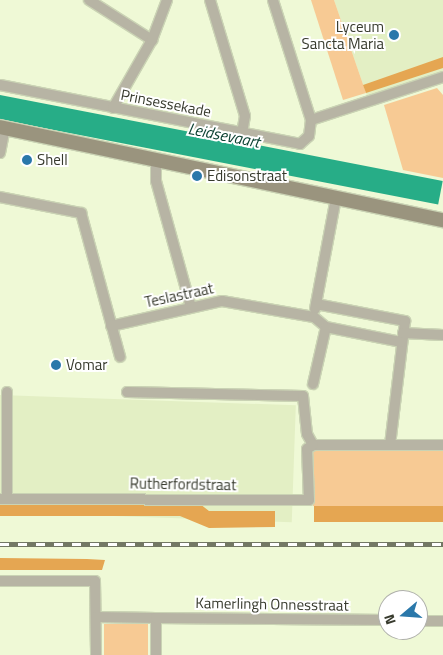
<!DOCTYPE html>
<style>
body{margin:0}
#map{position:relative;width:443px;height:655px;overflow:hidden;background:#eff9d6;font-family:"Titillium Web",sans-serif}
div>[style]{position:absolute}
[style*='--x']{left:calc(var(--x)*1px);top:calc(var(--y)*1px);width:calc(var(--w)*1px);rotate:calc(var(--a)*1deg)}
.built>*{inset:0;background:#e3efc4;transform-origin:0 0}
.green>*{inset:0;background:#f7ca94;transform-origin:0 0}
.forest>*{inset:0;background:#e5a652;transform-origin:0 0}
.water>*{inset:0;background:#27ad87;transform-origin:0 0}
.roads{filter:drop-shadow(1px 0 #cad3b4) drop-shadow(-1px 0 #cad3b4) drop-shadow(0 1px #cad3b4) drop-shadow(0 -1px #cad3b4)}
.minor>*{height:10px;margin:-5px;padding:0 5px;transform-origin:5px;border-radius:5px;background:#b7b4a4}
.secondary>*{height:14px;margin:-7px;padding:0 7px;transform-origin:7px;border-radius:7px;background:#9a947e}
.rail>*{height:5px;margin-top:-2.5px;transform-origin:0;background:repeating-linear-gradient(90deg,#fff 0 9px,#737864 0 18px);box-sizing:border-box;border-block:1px solid #737864}
.dots>*{width:14px;height:14px;translate:-50% -50%;box-sizing:border-box;border:2px solid #fff;border-radius:50%}
span{translate:-50% -50%;white-space:nowrap;text-align:center;line-height:1.15;-webkit-text-stroke:4px #fff;paint-order:stroke}
.poi-label{font-size:15px;color:#373a2d}
.right{translate:-100% -50%;text-align:right}
.left{translate:0 -50%;text-align:left}
.street-label{font-size:15px;color:#373a2d}
.water-label{font-size:16px;color:#0d4333;font-style:italic}
.north{position:absolute;left:378px;top:590px;width:50px;height:50px;box-sizing:border-box;background:#fff;border:1px solid #afb0ab;border-radius:50%;rotate:252deg;font-size:14px;font-weight:700;line-height:20px;text-align:center;color:#373a2d}
.north::after{content:'';display:block;margin:auto;width:18px;height:22px;background:#2a78aa;clip-path:polygon(50% 0,100% 100%,50% 72%,0 100%)}
</style>
<div id="map">
<div class="built">
<i style="clip-path:polygon(334px 0,443px 0,443px 71px,367px 96px)"></i>
<i style="left:0;top:395px;width:296px;height:117px;rotate:2deg"></i>
</div>
<div class="green">
<i style="clip-path:polygon(311px 0,334px 0,366px 93px,343px 100px)"></i>
<i style="clip-path:polygon(437px 88px,443px 95px,443px 178px,403px 170px,384px 105px)"></i>
<i style="left:313px;top:450px;width:130px;height:56px"></i>
<i style="left:104px;top:624px;width:44px;height:31px"></i>
</div>
<div class="forest">
<i style="clip-path:polygon(443px 57px,443px 68px,366px 93px,363px 85px)"></i>
<i style="clip-path:polygon(0 503px,200px 504px,209px 511px,275px 511px,275px 527px,209px 528px,180px 516px,0 516px)"></i>
<i style="left:314px;top:506px;width:129px;height:16px"></i>
<i style="clip-path:polygon(0 558px,87px 559px,105px 560px,102px 570px,0 570px)"></i>
</div>
<div class="water">
<i style="left:0;top:95px;width:451px;height:24px;rotate:11deg"></i>
</div>
<div class="roads">
<div class="minor">
<i style="--x:89;--y:0;--w:75;--a:32.4"></i>
<i style="--x:210;--y:0;--w:121;--a:73.2"></i>
<i style="--x:245;--y:116;--w:17;--a:100"></i>
<i style="--x:0;--y:85;--w:306;--a:11.1"></i>
<i style="--x:300;--y:144;--w:12;--a:-42"></i>
<i style="--x:309;--y:136;--w:16;--a:-83"></i>
<i style="--x:311;--y:120;--w:126;--a:-107.6"></i>
<i style="--x:113;--y:108;--w:78;--a:-60.2"></i>
<i style="--x:152;--y:40;--w:43;--a:-69.4"></i>
<i style="--x:311;--y:120;--w:139;--a:-18"></i>
<i style="--x:0;--y:153;--w:25;--a:-79"></i>
<i style="--x:156;--y:161;--w:20;--a:90"></i>
<i style="--x:156;--y:181;--w:131;--a:74.5"></i>
<i style="--x:0;--y:197;--w:83;--a:11.2"></i>
<i style="--x:81;--y:213;--w:149;--a:74.8"></i>
<i style="--x:316;--y:304;--w:91;--a:10.8"></i>
<i style="--x:405;--y:321;--w:125;--a:96.9"></i>
<i style="--x:315;--y:309;--w:113;--a:-79.3"></i>
<i style="--x:111;--y:326;--w:114;--a:-12.7"></i>
<i style="--x:222;--y:301;--w:93;--a:9.9"></i>
<i style="--x:314;--y:317;--w:16;--a:40"></i>
<i style="--x:326;--y:327;--w:76;--a:11.3"></i>
<i style="--x:403;--y:333;--w:40;--a:2.9"></i>
<i style="--x:313;--y:384;--w:58;--a:-77.2"></i>
<i style="--x:7;--y:392;--w:107;--a:90"></i>
<i style="--x:127;--y:392;--w:176;--a:1.3"></i>
<i style="--x:303;--y:396;--w:38;--a:84"></i>
<i style="--x:307;--y:434;--w:13;--a:61"></i>
<i style="--x:313;--y:445;--w:130;--a:0"></i>
<i style="--x:0;--y:499;--w:309;--a:0.2"></i>
<i style="--x:309;--y:500;--w:51;--a:-92.2"></i>
<i style="--x:307;--y:449;--w:7;--a:-34"></i>
<i style="--x:0;--y:581;--w:95;--a:0"></i>
<i style="--x:95;--y:581;--w:74;--a:89.2"></i>
<i style="--x:96;--y:617;--w:60;--a:1"></i>
<i style="--x:156;--y:618;--w:37;--a:90"></i>
<i style="--x:156;--y:618;--w:232;--a:0.5"></i>
<i style="--x:418;--y:621;--w:25;--a:0"></i>
</div>
<div class="secondary">
<i style="--x:0;--y:127;--w:453;--a:11.9"></i>
</div>
</div>
<div class="rail">
<i style="--x:0;--y:544;--w:443;--a:0"></i>
</div>
<div class="dots">
<i style="left:394px;top:35px;background:#2a78aa"></i>
<i style="left:27px;top:160px;background:#2a78aa"></i>
<i style="left:197px;top:176px;background:#2a78aa"></i>
<i style="left:56px;top:365px;background:#2a78aa"></i>
</div>
<div class="poi-label">
<span class="right" style="left:384px;top:35px">Lyceum<br>Sancta Maria</span>
<span class="left" style="left:37px;top:160px">Shell</span>
<span class="left" style="left:207px;top:176px">Edisonstraat</span>
<span class="left" style="left:66px;top:365px">Vomar</span>
</div>
<div class="street-label">
<span style="left:166px;top:103px;rotate:11deg">Prinsessekade</span>
<span style="left:179px;top:295px;rotate:-12deg">Teslastraat</span>
<span style="left:183px;top:484px;rotate:1deg">Rutherfordstraat</span>
<span style="left:272px;top:604px;rotate:1deg">Kamerlingh Onnesstraat</span>
</div>
<div class="water-label">
<span style="left:224px;top:135px;rotate:11deg">Leidsevaart</span>
</div>
<div class="north">N</div>
</div>
